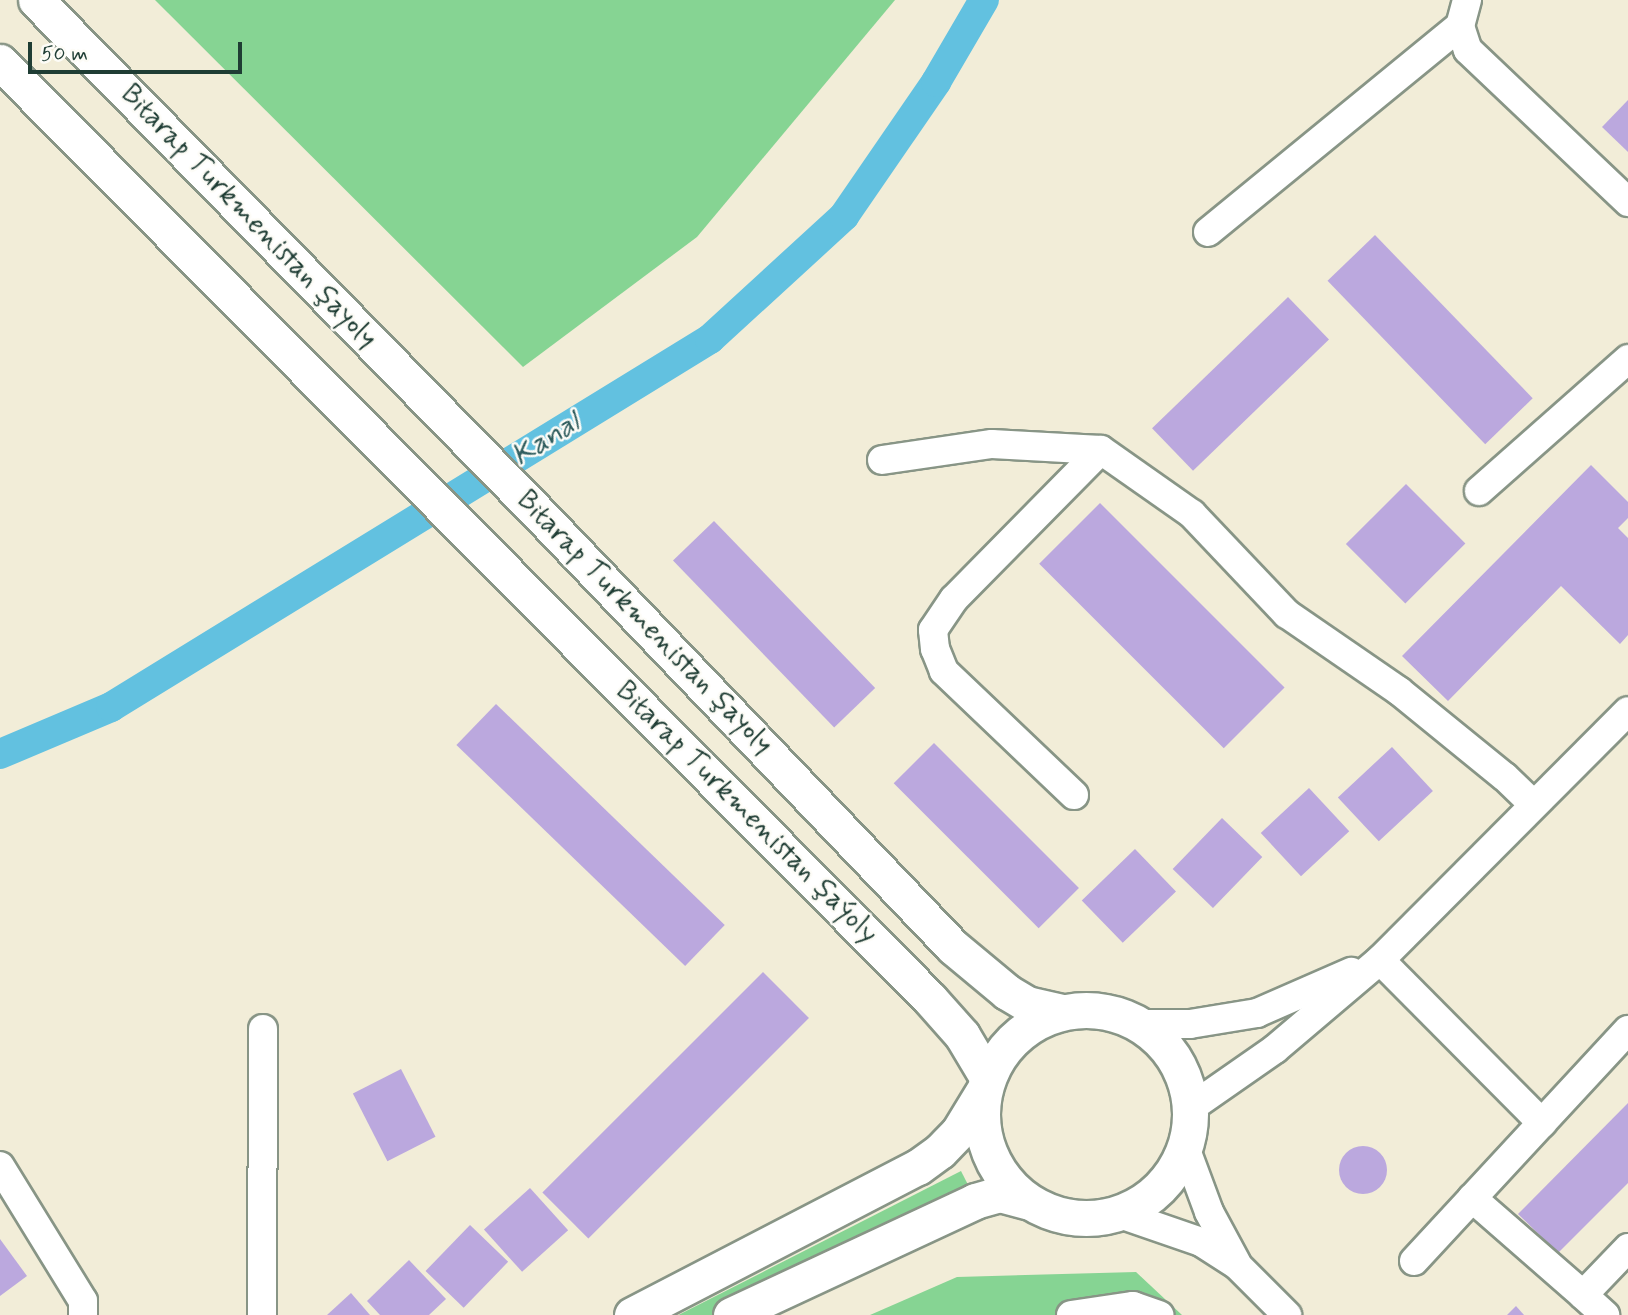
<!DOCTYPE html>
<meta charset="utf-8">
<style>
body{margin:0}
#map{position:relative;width:1628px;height:1315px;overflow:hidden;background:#f2edd8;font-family:Mynerve,sans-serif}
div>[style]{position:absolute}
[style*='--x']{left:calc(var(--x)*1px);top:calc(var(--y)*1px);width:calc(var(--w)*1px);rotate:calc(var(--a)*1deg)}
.green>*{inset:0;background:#86d493;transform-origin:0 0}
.canal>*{height:30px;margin:-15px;padding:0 15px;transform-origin:15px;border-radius:15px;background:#62c1e0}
.building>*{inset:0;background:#bba8de;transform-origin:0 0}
.round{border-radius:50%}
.roads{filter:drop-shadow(2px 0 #889586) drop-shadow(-2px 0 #889586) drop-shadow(0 2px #889586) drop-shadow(0 -2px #889586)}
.minor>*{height:28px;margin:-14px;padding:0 14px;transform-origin:14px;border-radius:14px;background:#fff}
.major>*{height:35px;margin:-17.5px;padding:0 17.5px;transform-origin:17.5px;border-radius:17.5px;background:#fff}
.major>.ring{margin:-17.5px;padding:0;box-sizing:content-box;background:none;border:35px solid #fff;border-radius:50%}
span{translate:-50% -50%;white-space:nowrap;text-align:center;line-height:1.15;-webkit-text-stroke:5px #fdfcf7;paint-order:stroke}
.street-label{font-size:28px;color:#1f3d34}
.water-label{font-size:30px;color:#305e5f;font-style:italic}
.scale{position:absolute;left:28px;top:42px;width:214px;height:32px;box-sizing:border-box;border:4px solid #1f3d34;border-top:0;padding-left:9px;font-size:21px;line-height:24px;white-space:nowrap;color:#1f3d34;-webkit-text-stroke:5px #fdfcf7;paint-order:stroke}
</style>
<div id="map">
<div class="green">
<i style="clip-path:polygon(155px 0,895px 0,697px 237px,523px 367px)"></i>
<i style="left:961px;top:1171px;width:16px;height:333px;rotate:63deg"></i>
<i style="clip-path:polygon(1136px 1272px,1182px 1315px,870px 1315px,957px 1277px)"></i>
</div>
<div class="canal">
<i style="--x:0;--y:754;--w:121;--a:-22.9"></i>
<i style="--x:111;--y:707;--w:703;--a:-31.56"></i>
<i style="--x:710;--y:339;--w:182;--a:-42.5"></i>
<i style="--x:844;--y:216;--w:163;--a:-55.5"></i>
<i style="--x:936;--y:82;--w:95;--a:-59.7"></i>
</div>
<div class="building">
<i style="clip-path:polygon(1628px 100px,1628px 152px,1602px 127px)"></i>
<i style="left:1375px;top:235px;width:227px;height:66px;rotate:46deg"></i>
<i style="left:1288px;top:297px;width:59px;height:189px;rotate:46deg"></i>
<i style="clip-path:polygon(1591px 465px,1628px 502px,1628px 518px,1618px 528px,1628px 538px,1628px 635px,1620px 644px,1561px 586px,1448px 701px,1402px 656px)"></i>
<i style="left:1406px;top:484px;width:84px;height:85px;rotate:45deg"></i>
<i style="left:1100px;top:503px;width:261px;height:86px;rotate:45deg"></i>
<i style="left:714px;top:521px;width:232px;height:57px;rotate:46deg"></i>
<i style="left:496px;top:704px;width:318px;height:57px;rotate:44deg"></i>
<i style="left:934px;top:743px;width:205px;height:57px;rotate:45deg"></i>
<i style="left:1392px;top:747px;width:60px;height:74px;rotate:47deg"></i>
<i style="left:1309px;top:788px;width:59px;height:66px;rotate:47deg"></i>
<i style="left:1222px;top:818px;width:56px;height:71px;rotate:44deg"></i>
<i style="left:1135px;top:849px;width:59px;height:74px;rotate:46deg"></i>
<i style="left:763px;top:972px;width:65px;height:312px;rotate:45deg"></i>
<i style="left:401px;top:1069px;width:76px;height:54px;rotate:63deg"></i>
<i style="clip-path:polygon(1628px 1103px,1628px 1183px,1558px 1253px,1518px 1214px)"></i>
<i class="round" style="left:1339px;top:1146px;width:48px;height:48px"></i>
<i style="left:530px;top:1188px;width:57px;height:62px;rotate:48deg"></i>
<i style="left:470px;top:1225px;width:53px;height:64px;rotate:44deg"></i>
<i style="clip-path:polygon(0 1239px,27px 1276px,0 1296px)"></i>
<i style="clip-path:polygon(409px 1260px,446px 1299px,429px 1315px,380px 1315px,367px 1301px)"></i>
<i style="clip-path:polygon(351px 1293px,370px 1315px,327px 1315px)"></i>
<i style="clip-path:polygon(1516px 1306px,1524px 1315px,1507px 1315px)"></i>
</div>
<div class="roads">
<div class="minor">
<i style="--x:1467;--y:0;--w:27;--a:105"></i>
<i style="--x:1460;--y:26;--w:25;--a:72"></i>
<i style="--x:1468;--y:50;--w:221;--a:43.5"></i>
<i style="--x:1208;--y:232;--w:325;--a:-39.3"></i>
<i style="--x:882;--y:460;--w:111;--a:-8.3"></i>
<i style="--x:992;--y:444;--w:109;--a:3.2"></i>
<i style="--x:1101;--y:450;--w:111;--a:35.1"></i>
<i style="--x:1192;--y:514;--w:138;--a:46.5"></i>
<i style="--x:1287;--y:614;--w:136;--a:34.5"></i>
<i style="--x:1399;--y:691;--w:136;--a:39.1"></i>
<i style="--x:1505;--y:777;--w:40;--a:44"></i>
<i style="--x:1479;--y:491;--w:199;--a:-41.5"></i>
<i style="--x:1074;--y:795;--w:180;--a:-136.4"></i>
<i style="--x:944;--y:671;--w:24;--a:-112"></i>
<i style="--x:935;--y:649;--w:19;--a:-96"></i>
<i style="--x:933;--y:630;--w:37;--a:-56"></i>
<i style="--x:954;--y:599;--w:209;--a:-45.4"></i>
<i style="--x:1380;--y:960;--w:230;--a:45.2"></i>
<i style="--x:1139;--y:1024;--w:51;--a:0"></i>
<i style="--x:1190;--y:1024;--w:68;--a:-9.3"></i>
<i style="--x:1257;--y:1013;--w:103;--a:-23.6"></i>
<i style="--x:1189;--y:1109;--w:105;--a:-34.9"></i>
<i style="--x:1275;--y:1049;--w:138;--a:-40.3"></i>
<i style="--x:1380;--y:960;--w:351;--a:-45.1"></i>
<i style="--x:1185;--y:1147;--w:69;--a:69.7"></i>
<i style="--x:1209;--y:1212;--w:57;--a:61.6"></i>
<i style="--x:0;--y:1166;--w:158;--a:58.4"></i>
<i style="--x:83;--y:1301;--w:14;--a:90"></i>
<i style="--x:1472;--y:1198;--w:147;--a:41.1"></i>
<i style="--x:1583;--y:1295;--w:65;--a:-46.2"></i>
<i style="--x:1117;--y:1213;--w:89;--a:19"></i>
<i style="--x:1201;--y:1242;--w:43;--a:32.6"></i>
<i style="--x:1237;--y:1265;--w:71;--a:45"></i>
<i style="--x:1414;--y:1261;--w:315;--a:-47.2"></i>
<i style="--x:1583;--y:1295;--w:30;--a:42"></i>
<i style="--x:262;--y:1315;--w:286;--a:-89.8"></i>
<i style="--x:1071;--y:1315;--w:63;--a:-8.3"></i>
<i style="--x:1133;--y:1306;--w:28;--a:19"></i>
</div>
<div class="major">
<i style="--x:36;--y:0;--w:726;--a:45.61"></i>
<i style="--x:544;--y:519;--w:592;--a:46.3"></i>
<i style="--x:953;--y:947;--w:70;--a:39.8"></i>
<i style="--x:1007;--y:992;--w:23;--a:31"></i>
<i style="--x:1027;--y:1004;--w:35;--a:13"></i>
<i style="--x:0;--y:62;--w:1320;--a:45.21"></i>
<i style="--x:930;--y:999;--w:48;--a:48.4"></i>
<i style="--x:962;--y:1035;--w:49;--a:59.2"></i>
<i class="ring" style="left:982px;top:1010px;width:173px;height:173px"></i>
<i style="--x:632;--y:1315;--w:322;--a:-27.4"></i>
<i style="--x:918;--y:1167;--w:27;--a:-36"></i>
<i style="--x:940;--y:1151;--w:28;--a:-46"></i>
<i style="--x:959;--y:1131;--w:48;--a:-58.6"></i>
<i style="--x:731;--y:1315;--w:269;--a:-25"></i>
<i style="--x:975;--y:1201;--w:26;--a:-16"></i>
<i style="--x:1000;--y:1194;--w:28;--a:15"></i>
</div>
</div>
<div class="street-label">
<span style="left:248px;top:217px;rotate:46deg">Bitarap Turkmenistan şayoly</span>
<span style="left:644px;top:623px;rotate:46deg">Bitarap Turkmenistan şayoly</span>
<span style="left:746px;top:813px;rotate:45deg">Bitarap Turkmenistan şaýoly</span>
</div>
<div class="water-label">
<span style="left:546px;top:440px;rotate:-32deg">Kanal</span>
</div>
<div class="scale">50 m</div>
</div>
